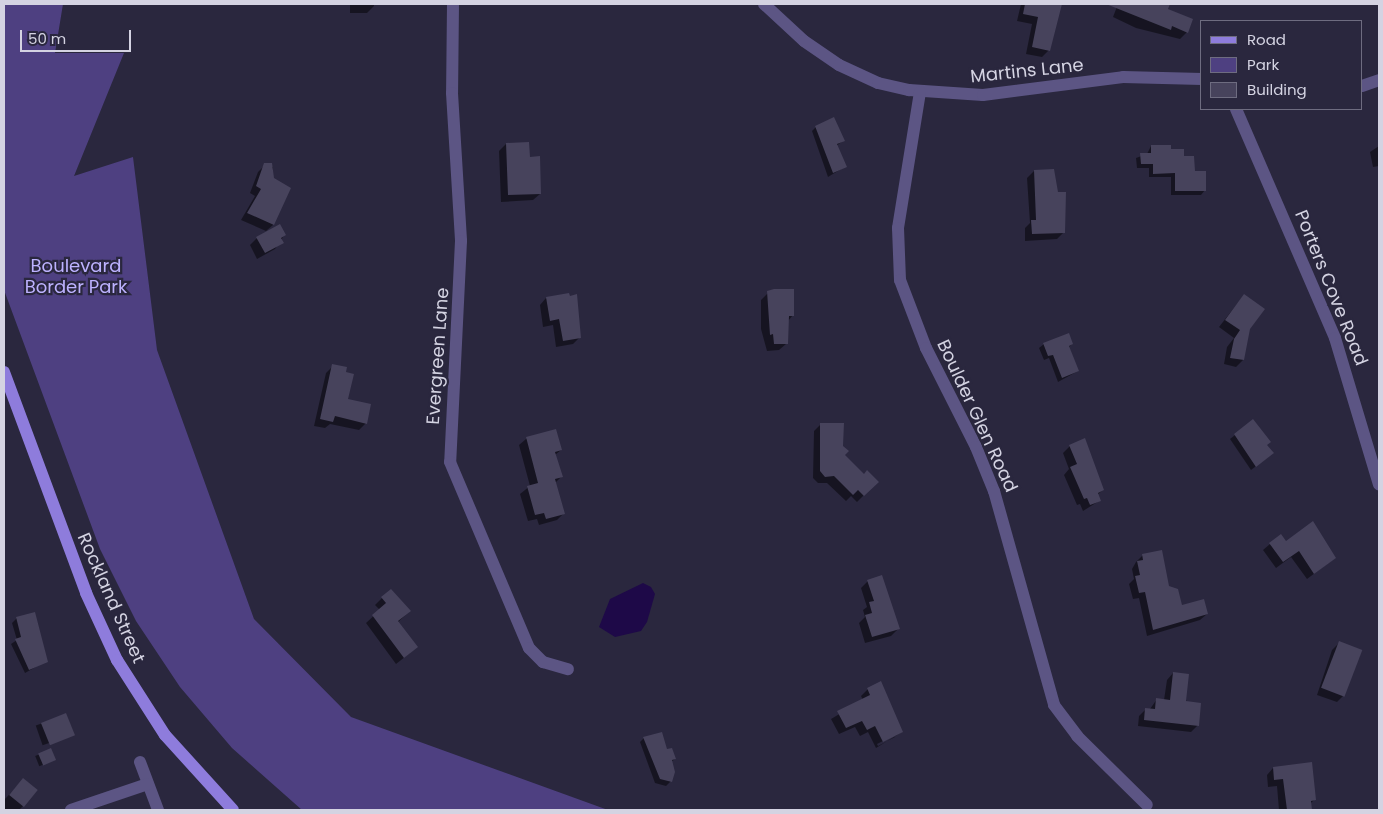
<!DOCTYPE html>
<style>
body{margin:0}
#map{position:relative;width:1383px;height:814px;overflow:hidden;background:#2a273e;font-family:Poppins,sans-serif}
div>[style]{position:absolute}
[style*='--x']{left:calc(var(--x)*1px);top:calc(var(--y)*1px);width:calc(var(--w)*1px);rotate:calc(var(--a)*1deg)}
.green>*{inset:0;background:#4e4081}
.water>*{inset:0;background:#1e0948}
.shadow>*{inset:0;background:#0007;transform-origin:0 0}
.building>*{inset:0;background:#47435c;transform-origin:0 0}
.street>*{height:12px;margin:-6px;padding:0 6px;transform-origin:6px;border-radius:6px;background:#5c5584}
.primary>*{height:12px;margin:-6px;padding:0 6px;transform-origin:6px;border-radius:6px;background:#8e7cdc}
span{translate:-50% -50%;white-space:nowrap;text-align:center;line-height:1.15;-webkit-text-stroke:4.5px #2a273e;paint-order:stroke}
.street-label{font-size:18px;color:#d4d3e2}
.park-label{font-size:18px;color:#bdb2ff}
.frame{position:absolute;inset:0;border:5px solid #d4d3e2;pointer-events:none}
.legend{position:absolute;left:1200px;top:20px;width:162px;height:90px;box-sizing:border-box;background:#2a273e;border:1px solid #6e6c80;margin:0;padding:6px 9px;list-style:none;font-size:15px;color:#d4d3e2}
.legend li{display:flex;align-items:center;gap:10px;height:25px}
.legend b{width:25px;border:1px solid #6e6c80}
.scale{position:absolute;left:20px;top:30px;width:111px;height:22px;box-sizing:border-box;border:2px solid #d4d3e2;border-top:0;padding-left:6px;font-size:15px;line-height:18px;white-space:nowrap;color:#d4d3e2;-webkit-text-stroke:4px #2a273e;paint-order:stroke}
</style>
<div id="map">
<div class="green">
<i style="clip-path:polygon(4px 4px,63px 4px,55px 53px,124px 53px,74px 176px,133px 157px,157px 350px,254px 619px,351px 717px,608px 810px,302px 810px,232px 748px,180px 687px,136px 621px,100px 549px,4px 290px)"></i>
</div>
<div class="water">
<i style="clip-path:polygon(643px 583px,651px 587px,655px 594px,647px 622px,641px 631px,615px 637px,599px 627px,610px 599px)"></i>
</div>
<div class="shadow">
<i style="clip-path:polygon(350px 4px,374px 4px,374px 6px,367px 13px,350px 13px)"></i>
<i style="clip-path:polygon(1021px 4px,1060px 4px,1049px 50px,1042px 57px,1026px 54px,1032px 24px,1017px 21px)"></i>
<i style="clip-path:polygon(1118px 4px,1169px 4px,1166px 10px,1187px 32px,1180px 39px,1136px 28px,1113px 17px)"></i>
<i style="clip-path:polygon(816px 127px,843px 141px,836px 146px,846px 166px,828px 177px,812px 131px)"></i>
<i style="clip-path:polygon(506px 144px,528px 158px,540px 194px,533px 200px,501px 202px,499px 151px)"></i>
<i style="clip-path:polygon(1151px 146px,1182px 157px,1205px 190px,1201px 195px,1171px 195px,1171px 177px,1149px 177px,1149px 168px,1137px 168px,1136px 158px,1147px 154px)"></i>
<i style="clip-path:polygon(1379px 146px,1379px 166px,1373px 167px,1370px 152px)"></i>
<i style="clip-path:polygon(265px 165px,273px 167px,273px 179px,290px 189px,273px 225px,266px 231px,241px 220px,255px 196px,250px 193px,258px 172px)"></i>
<i style="clip-path:polygon(1034px 171px,1064px 232px,1057px 239px,1025px 241px,1025px 228px,1030px 223px,1027px 178px)"></i>
<i style="clip-path:polygon(285px 234px,275px 249px,257px 259px,250px 245px,257px 238px)"></i>
<i style="clip-path:polygon(768px 293px,793px 315px,788px 321px,786px 344px,779px 350px,767px 351px,761px 329px,761px 300px)"></i>
<i style="clip-path:polygon(1244px 295px,1249px 328px,1243px 360px,1236px 367px,1224px 364px,1227px 347px,1234px 338px,1219px 327px)"></i>
<i style="clip-path:polygon(546px 298px,580px 337px,573px 344px,556px 347px,553px 325px,543px 327px,540px 305px)"></i>
<i style="clip-path:polygon(1044px 344px,1072px 344px,1069px 347px,1078px 371px,1058px 382px,1049px 358px,1044px 360px,1039px 348px)"></i>
<i style="clip-path:polygon(333px 366px,347px 400px,366px 423px,359px 430px,330px 424px,325px 428px,314px 426px,326px 373px)"></i>
<i style="clip-path:polygon(1253px 421px,1266px 445px,1268px 457px,1251px 470px,1230px 439px)"></i>
<i style="clip-path:polygon(821px 424px,842px 447px,844px 455px,864px 475px,877px 482px,857px 502px,851px 496px,846px 501px,827px 483px,818px 483px,813px 478px,814px 431px)"></i>
<i style="clip-path:polygon(555px 431px,561px 450px,555px 455px,561px 477px,555px 483px,564px 513px,557px 520px,539px 525px,537px 519px,528px 521px,520px 494px,530px 486px,519px 445px,526px 439px)"></i>
<i style="clip-path:polygon(1070px 446px,1103px 490px,1097px 495px,1099px 501px,1083px 511px,1080px 504px,1077px 505px,1064px 475px,1069px 469px,1063px 453px)"></i>
<i style="clip-path:polygon(1313px 523px,1335px 558px,1307px 579px,1291px 557px,1276px 568px,1263px 550px,1270px 544px,1286px 543px)"></i>
<i style="clip-path:polygon(1161px 551px,1168px 587px,1181px 607px,1207px 614px,1200px 620px,1147px 636px,1139px 598px,1133px 599px,1129px 584px,1134px 579px,1132px 569px,1136px 562px,1142px 556px)"></i>
<i style="clip-path:polygon(868px 581px,898px 629px,891px 636px,865px 643px,859px 623px,865px 617px,863px 610px,867px 607px,861px 588px)"></i>
<i style="clip-path:polygon(382px 598px,410px 611px,398px 622px,410px 653px,396px 664px,366px 623px,380px 610px,375px 605px)"></i>
<i style="clip-path:polygon(17px 618px,46px 661px,25px 673px,11px 644px,17px 640px,12px 623px)"></i>
<i style="clip-path:polygon(1339px 643px,1344px 695px,1337px 702px,1317px 695px,1332px 650px)"></i>
<i style="clip-path:polygon(1173px 673px,1198px 725px,1191px 732px,1138px 726px,1139px 716px,1146px 709px,1150px 709px,1157px 699px,1164px 700px,1167px 680px)"></i>
<i style="clip-path:polygon(evenodd,868px 689px,902px 732px,876px 748px,868px 732px,860px 736px,855px 727px,839px 734px,831px 719px,863px 700px,861px 696px,868px 689px,895px 735px,895px 737px,878px 746px,877px 744px,895px 735px)"></i>
<i style="left:66px;top:715px;width:21px;height:32px;rotate:71deg"></i>
<i style="clip-path:polygon(644px 738px,675px 759px,671px 762px,671px 781px,666px 786px,655px 783px,640px 742px)"></i>
<i style="left:50px;top:750px;width:11px;height:16px;rotate:68deg"></i>
<i style="clip-path:polygon(1273px 768px,1314px 800px,1310px 804px,1311px 810px,1279px 810px,1277px 786px,1268px 787px,1267px 775px)"></i>
<i style="clip-path:polygon(23px 780px,23px 806px,19px 810px,4px 810px,4px 800px)"></i>
</div>
<div class="building">
<i style="clip-path:polygon(1025px 4px,1062px 4px,1050px 51px,1032px 47px,1038px 17px,1023px 14px)"></i>
<i style="clip-path:polygon(1106px 4px,1170px 4px,1168px 9px,1193px 19px,1188px 33px,1172px 26px,1171px 30px)"></i>
<i style="clip-path:polygon(834px 117px,845px 141px,837px 144px,847px 167px,833px 173px,815px 126px)"></i>
<i style="clip-path:polygon(529px 142px,530px 157px,540px 156px,541px 194px,508px 195px,506px 143px)"></i>
<i style="clip-path:polygon(1151px 145px,1171px 145px,1171px 149px,1184px 149px,1184px 156px,1194px 156px,1195px 171px,1206px 171px,1206px 191px,1175px 191px,1175px 173px,1153px 174px,1153px 164px,1141px 164px,1140px 153px,1151px 153px)"></i>
<i style="clip-path:polygon(264px 163px,272px 163px,274px 178px,291px 188px,274px 225px,247px 213px,261px 189px,256px 186px)"></i>
<i style="clip-path:polygon(1054px 169px,1058px 192px,1066px 192px,1065px 233px,1032px 234px,1031px 220px,1036px 220px,1034px 170px)"></i>
<i style="clip-path:polygon(280px 224px,286px 235px,281px 238px,284px 243px,265px 253px,256px 237px)"></i>
<i style="clip-path:polygon(774px 289px,794px 289px,794px 316px,789px 316px,788px 344px,774px 344px,773px 334px,770px 335px,767px 291px)"></i>
<i style="clip-path:polygon(569px 293px,570px 296px,577px 294px,581px 338px,563px 341px,559px 319px,550px 321px,546px 297px)"></i>
<i style="clip-path:polygon(1244px 294px,1265px 309px,1250px 329px,1244px 360px,1230px 358px,1234px 339px,1240px 330px,1225px 320px)"></i>
<i style="clip-path:polygon(1069px 333px,1073px 344px,1069px 346px,1079px 371px,1062px 378px,1053px 355px,1048px 356px,1043px 343px)"></i>
<i style="clip-path:polygon(332px 364px,347px 367px,346px 372px,354px 374px,348px 399px,371px 404px,367px 424px,335px 416px,333px 422px,320px 419px)"></i>
<i style="clip-path:polygon(1253px 419px,1271px 442px,1267px 445px,1274px 453px,1256px 467px,1234px 434px)"></i>
<i style="clip-path:polygon(820px 423px,844px 423px,843px 446px,849px 451px,845px 455px,864px 474px,867px 470px,879px 482px,864px 496px,858px 490px,853px 495px,834px 476px,825px 477px,820px 471px)"></i>
<i style="clip-path:polygon(556px 429px,562px 450px,555px 452px,563px 477px,555px 479px,565px 514px,546px 519px,544px 513px,535px 515px,527px 486px,538px 483px,526px 437px)"></i>
<i style="clip-path:polygon(1085px 438px,1104px 490px,1098px 493px,1101px 501px,1090px 505px,1087px 498px,1084px 499px,1070px 467px,1077px 464px,1069px 445px)"></i>
<i style="clip-path:polygon(1313px 521px,1336px 558px,1314px 574px,1299px 551px,1283px 562px,1269px 543px,1281px 534px,1286px 541px)"></i>
<i style="clip-path:polygon(1162px 550px,1169px 586px,1178px 589px,1182px 605px,1204px 599px,1208px 614px,1153px 630px,1145px 592px,1139px 593px,1135px 576px,1140px 575px,1137px 561px,1143px 560px,1142px 554px)"></i>
<i style="clip-path:polygon(882px 575px,900px 629px,872px 637px,865px 615px,872px 613px,869px 602px,874px 601px,867px 580px)"></i>
<i style="clip-path:polygon(391px 589px,411px 611px,398px 621px,418px 647px,404px 658px,372px 615px,386px 603px,381px 597px)"></i>
<i style="clip-path:polygon(35px 612px,48px 662px,29px 670px,15px 639px,21px 637px,16px 617px)"></i>
<i style="left:1339px;top:641px;width:25px;height:50px;rotate:21deg"></i>
<i style="clip-path:polygon(1173px 672px,1189px 674px,1186px 701px,1201px 703px,1199px 726px,1144px 720px,1145px 708px,1155px 709px,1156px 698px,1170px 700px)"></i>
<i style="clip-path:polygon(881px 681px,903px 732px,883px 742px,875px 726px,867px 730px,862px 721px,846px 728px,837px 711px,870px 695px,867px 688px)"></i>
<i style="left:66px;top:713px;width:24px;height:27px;rotate:68deg"></i>
<i style="clip-path:polygon(662px 732px,667px 749px,672px 748px,676px 759px,672px 760px,675px 772px,672px 782px,660px 779px,643px 737px)"></i>
<i style="left:51px;top:748px;width:13px;height:14px;rotate:67deg"></i>
<i style="clip-path:polygon(1312px 762px,1316px 800px,1311px 801px,1312px 810px,1287px 810px,1283px 779px,1274px 780px,1273px 767px)"></i>
<i style="left:23px;top:778px;width:19px;height:22px;rotate:39deg"></i>
</div>
<div class="street">
<i style="--x:453;--y:4;--w:89;--a:90.6"></i>
<i style="--x:452;--y:93;--w:148;--a:86.5"></i>
<i style="--x:461;--y:241;--w:221;--a:92.8"></i>
<i style="--x:450;--y:462;--w:202;--a:67"></i>
<i style="--x:529;--y:648;--w:20;--a:45"></i>
<i style="--x:543;--y:662;--w:26;--a:16"></i>
<i style="--x:764;--y:4;--w:54;--a:42.8"></i>
<i style="--x:804;--y:41;--w:42;--a:34.4"></i>
<i style="--x:839;--y:65;--w:43;--a:24.8"></i>
<i style="--x:878;--y:83;--w:32;--a:13"></i>
<i style="--x:909;--y:90;--w:74;--a:3.9"></i>
<i style="--x:983;--y:95;--w:141;--a:-7.3"></i>
<i style="--x:1123;--y:77;--w:79;--a:1.5"></i>
<i style="--x:1362;--y:86;--w:18;--a:-19"></i>
<i style="--x:920;--y:92;--w:138;--a:99.2"></i>
<i style="--x:898;--y:228;--w:52;--a:87.8"></i>
<i style="--x:900;--y:280;--w:73;--a:69.1"></i>
<i style="--x:926;--y:348;--w:111;--a:63.2"></i>
<i style="--x:976;--y:447;--w:48;--a:67.8"></i>
<i style="--x:994;--y:491;--w:222;--a:74.3"></i>
<i style="--x:1054;--y:705;--w:39;--a:53"></i>
<i style="--x:1077;--y:736;--w:98;--a:44.6"></i>
<i style="--x:1236;--y:109;--w:249;--a:66.6"></i>
<i style="--x:1335;--y:338;--w:153;--a:73.3"></i>
<i style="--x:140;--y:762;--w:51;--a:69.4"></i>
<i style="--x:71;--y:810;--w:81;--a:-18.7"></i>
</div>
<div class="primary">
<i style="--x:4;--y:372;--w:236;--a:69.6"></i>
<i style="--x:86;--y:593;--w:74;--a:65.2"></i>
<i style="--x:117;--y:660;--w:89;--a:57.4"></i>
<i style="--x:165;--y:735;--w:101;--a:47.8"></i>
</div>
<div class="street-label">
<span style="left:1027px;top:71px;rotate:-6deg">Martins Lane</span>
<span style="left:1331px;top:288px;rotate:68deg">Porters Cove Road</span>
<span style="left:438px;top:356px;rotate:-86deg">Evergreen Lane</span>
<span style="left:977px;top:416px;rotate:65deg">Boulder Glen Road</span>
<span style="left:111px;top:598px;rotate:66deg">Rockland Street</span>
</div>
<div class="park-label">
<span style="left:76px;top:277px">Boulevard<br>Border Park</span>
</div>
<div class="frame"></div>
<ul class="legend">
<li><b style="height:6px;background:#8e7cdc"></b>Road</li>
<li><b style="height:14px;background:#4e4081"></b>Park</li>
<li><b style="height:14px;background:#47435c"></b>Building</li>
</ul>
<div class="scale">50 m</div>
</div>
